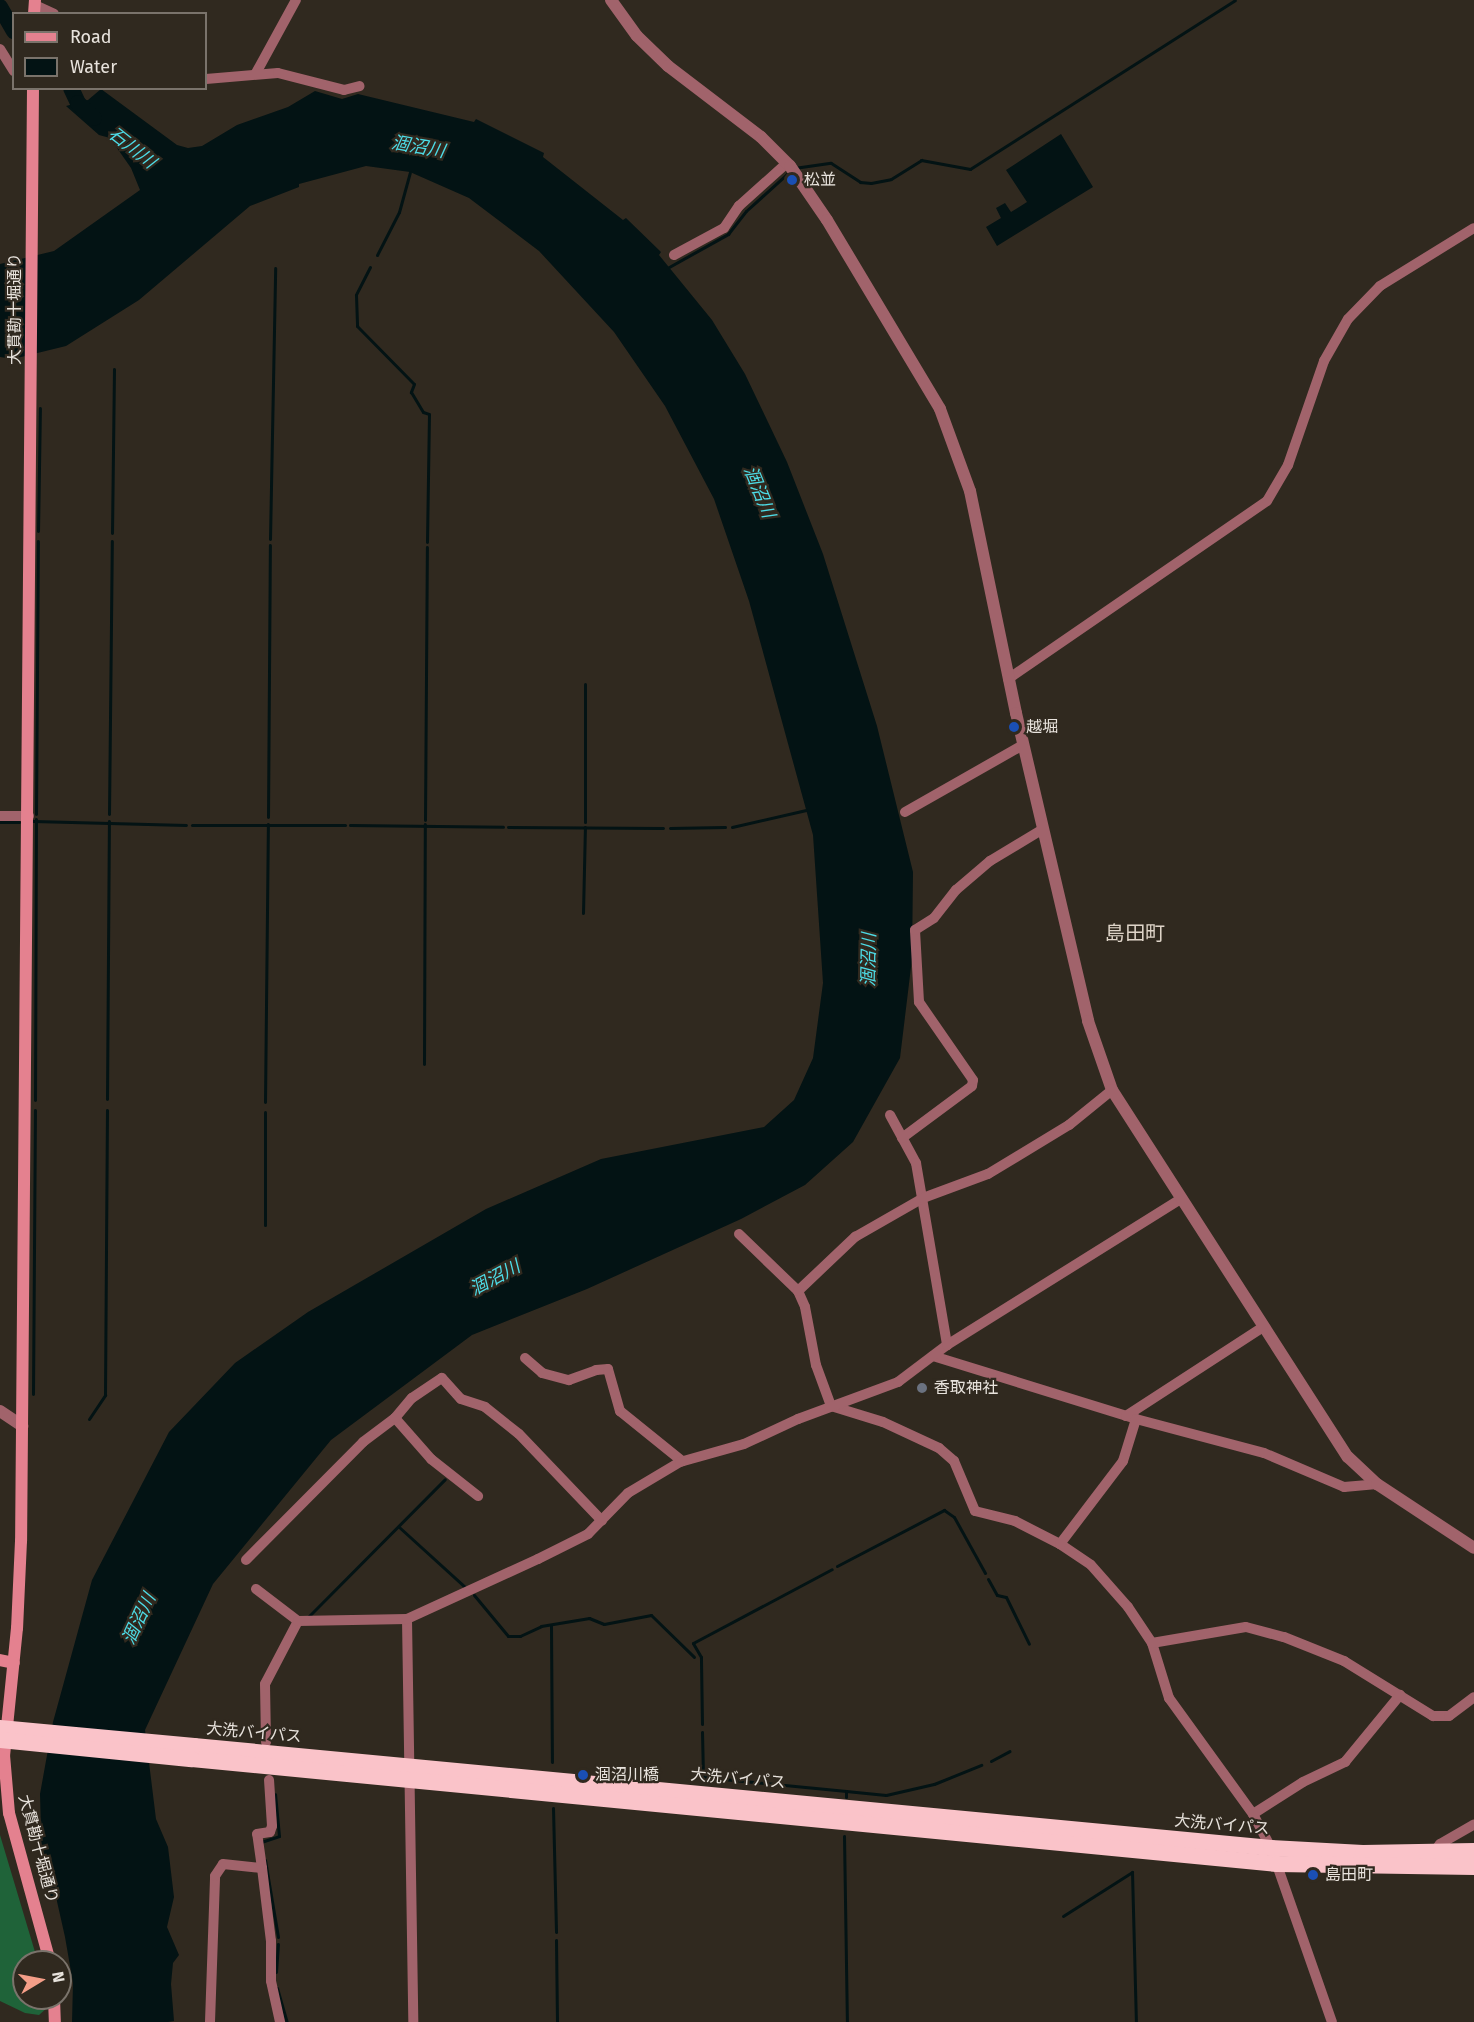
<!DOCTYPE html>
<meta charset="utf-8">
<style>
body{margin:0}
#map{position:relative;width:1474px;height:2022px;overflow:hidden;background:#30291f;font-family:"Fira Sans","Noto Sans JP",sans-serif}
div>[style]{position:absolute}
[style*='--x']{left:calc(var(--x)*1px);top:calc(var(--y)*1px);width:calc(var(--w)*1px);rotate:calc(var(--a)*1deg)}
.forest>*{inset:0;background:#1f6339}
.water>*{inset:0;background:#031314}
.stream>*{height:3px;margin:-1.5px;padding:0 1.5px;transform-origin:1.5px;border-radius:1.5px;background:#031314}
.river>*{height:16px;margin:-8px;padding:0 8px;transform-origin:8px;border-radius:8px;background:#031314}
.minor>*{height:10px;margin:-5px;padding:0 5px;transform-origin:5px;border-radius:5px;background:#a1636b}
.tertiary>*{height:12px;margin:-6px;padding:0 6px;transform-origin:6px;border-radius:6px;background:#a1636b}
.secondary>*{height:12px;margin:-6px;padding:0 6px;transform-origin:6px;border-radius:6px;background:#e4818f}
.trunk>*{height:16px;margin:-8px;padding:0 8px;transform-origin:8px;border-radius:8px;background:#fac3c9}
.trunk-bridge>*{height:16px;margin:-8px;padding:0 8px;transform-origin:8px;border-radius:8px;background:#fac3c9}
.dots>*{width:16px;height:16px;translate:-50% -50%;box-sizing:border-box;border:3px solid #30291f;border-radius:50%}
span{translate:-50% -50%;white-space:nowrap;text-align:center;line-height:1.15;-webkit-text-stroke:4.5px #30291f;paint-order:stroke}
.poi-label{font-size:16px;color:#e8e3dd}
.left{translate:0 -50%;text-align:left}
.street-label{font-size:16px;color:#e8e3dd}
.water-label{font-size:18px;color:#4ddce7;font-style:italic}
.quarter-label{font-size:20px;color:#ded4c8}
.legend{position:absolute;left:12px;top:12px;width:195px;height:78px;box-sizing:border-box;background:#30291f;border:2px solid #7a736b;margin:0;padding:8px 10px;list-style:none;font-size:18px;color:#e8e3dd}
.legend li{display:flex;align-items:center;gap:12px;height:30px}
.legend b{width:30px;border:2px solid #7a736b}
.north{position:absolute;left:12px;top:1950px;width:60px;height:60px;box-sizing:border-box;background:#30291f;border:2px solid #7a736b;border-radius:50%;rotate:80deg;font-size:16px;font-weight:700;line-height:24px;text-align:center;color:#e8e3dd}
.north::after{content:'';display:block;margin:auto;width:21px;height:27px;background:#f49e88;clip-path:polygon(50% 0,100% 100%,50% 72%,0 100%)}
</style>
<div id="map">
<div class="forest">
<i style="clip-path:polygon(0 1835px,38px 1962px,24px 1962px,24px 1998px,46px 1998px,48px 2007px,39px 2015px,25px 2013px,0 2001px)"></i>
</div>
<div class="water">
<i style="clip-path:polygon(101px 89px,177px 145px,188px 148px,202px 146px,237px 125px,288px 107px,315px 91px,342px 99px,358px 94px,474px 122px,476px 119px,544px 153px,543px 157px,623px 220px,626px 218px,661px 252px,659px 255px,712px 320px,745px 374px,787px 462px,823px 554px,877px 726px,913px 872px,912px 959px,900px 1058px,853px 1142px,805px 1185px,741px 1219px,587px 1289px,472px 1335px,331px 1440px,213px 1584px,145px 1730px,156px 1819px,168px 1847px,174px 1897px,167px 1927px,179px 1955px,173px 1963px,171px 1984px,174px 2021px,168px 2022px,72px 2022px,73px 1983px,65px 1937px,56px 1897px,51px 1897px,42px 1865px,40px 1794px,53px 1722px,92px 1580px,169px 1432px,235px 1363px,308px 1312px,486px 1209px,601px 1159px,764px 1127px,794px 1100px,813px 1058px,823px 983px,813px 835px,749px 601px,714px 499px,665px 406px,614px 332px,539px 251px,469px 198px,410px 172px,366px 166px,299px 184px,299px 187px,250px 206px,139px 300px,66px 346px,13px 359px,0 357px,0 264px,54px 251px,140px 190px,131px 168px,110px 138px,99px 135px,66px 106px,88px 100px)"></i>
<i style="clip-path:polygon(1061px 134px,1093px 187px,997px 246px,986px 227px,1001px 218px,996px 208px,1005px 203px,1011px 212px,1027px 202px,1006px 170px)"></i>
</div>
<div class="stream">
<i style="--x:794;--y:168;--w:37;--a:-8"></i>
<i style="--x:831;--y:163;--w:35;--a:33"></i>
<i style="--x:860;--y:182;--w:11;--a:5"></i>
<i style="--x:871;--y:183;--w:20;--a:-11"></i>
<i style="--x:891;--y:179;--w:36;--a:-32"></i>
<i style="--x:921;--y:160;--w:50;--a:10.4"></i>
<i style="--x:970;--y:169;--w:314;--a:-32.5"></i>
<i style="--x:377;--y:255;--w:48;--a:-62.9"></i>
<i style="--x:399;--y:212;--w:41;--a:-74.6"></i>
<i style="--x:370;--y:267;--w:31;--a:117"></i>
<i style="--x:356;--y:295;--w:31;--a:88"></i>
<i style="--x:357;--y:326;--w:81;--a:45.5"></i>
<i style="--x:414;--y:384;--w:9;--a:111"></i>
<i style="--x:411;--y:392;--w:23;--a:59"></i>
<i style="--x:423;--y:412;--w:6;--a:18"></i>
<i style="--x:429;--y:414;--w:128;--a:90.9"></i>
<i style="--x:669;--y:267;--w:68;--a:-29.2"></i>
<i style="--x:728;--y:234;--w:29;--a:-52"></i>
<i style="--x:746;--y:211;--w:58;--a:-42.2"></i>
<i style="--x:38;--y:531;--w:123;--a:-89.1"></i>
<i style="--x:112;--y:533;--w:164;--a:-89.3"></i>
<i style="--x:270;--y:539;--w:271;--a:-88.9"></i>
<i style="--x:36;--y:814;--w:273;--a:-89.6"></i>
<i style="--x:109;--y:814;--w:273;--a:-89.4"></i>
<i style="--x:268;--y:817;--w:272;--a:-89.6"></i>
<i style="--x:425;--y:820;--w:273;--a:-89.6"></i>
<i style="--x:33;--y:821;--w:153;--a:1.5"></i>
<i style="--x:0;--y:822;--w:19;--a:0"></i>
<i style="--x:585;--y:822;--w:138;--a:-90"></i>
<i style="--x:192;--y:825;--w:153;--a:0"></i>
<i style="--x:350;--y:825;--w:153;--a:0.7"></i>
<i style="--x:508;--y:827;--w:155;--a:0.4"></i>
<i style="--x:732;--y:827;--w:76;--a:-12.9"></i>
<i style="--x:670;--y:828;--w:55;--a:-1"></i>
<i style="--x:583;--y:913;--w:86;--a:-88.7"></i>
<i style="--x:424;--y:1064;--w:240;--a:-89.8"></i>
<i style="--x:107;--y:1099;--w:278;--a:-89.6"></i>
<i style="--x:35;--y:1100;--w:281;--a:-89.8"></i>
<i style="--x:265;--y:1102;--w:278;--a:-89.4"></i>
<i style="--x:265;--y:1225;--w:113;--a:-90"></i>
<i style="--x:33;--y:1394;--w:284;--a:-89.6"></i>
<i style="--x:89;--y:1419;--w:29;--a:-56"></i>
<i style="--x:105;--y:1395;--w:285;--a:-89.6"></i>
<i style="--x:399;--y:1527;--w:89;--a:42.3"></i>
<i style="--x:837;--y:1566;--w:121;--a:-27.6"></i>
<i style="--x:944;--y:1510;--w:12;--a:35"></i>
<i style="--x:954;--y:1517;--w:64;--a:61"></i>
<i style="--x:988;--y:1579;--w:18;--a:61"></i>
<i style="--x:997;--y:1595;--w:9;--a:13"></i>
<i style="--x:1006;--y:1597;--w:52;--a:63.9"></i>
<i style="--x:474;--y:1595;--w:53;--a:50.3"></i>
<i style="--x:508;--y:1636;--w:12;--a:0"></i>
<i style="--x:520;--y:1636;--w:23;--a:-25"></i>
<i style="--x:541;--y:1626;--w:49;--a:-9.5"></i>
<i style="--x:589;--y:1618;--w:16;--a:22"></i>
<i style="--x:604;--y:1624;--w:48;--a:-10.8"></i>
<i style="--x:651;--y:1615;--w:60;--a:44.3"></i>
<i style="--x:308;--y:1617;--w:194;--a:-45.2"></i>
<i style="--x:551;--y:1626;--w:136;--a:89.6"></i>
<i style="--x:702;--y:1724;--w:67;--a:-90.9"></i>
<i style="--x:701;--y:1657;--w:16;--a:-120"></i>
<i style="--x:693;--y:1643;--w:157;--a:-28"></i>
<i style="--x:702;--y:1732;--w:45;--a:88.7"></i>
<i style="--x:703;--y:1777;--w:144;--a:5.6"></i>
<i style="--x:991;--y:1761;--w:21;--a:-28"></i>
<i style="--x:846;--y:1797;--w:6;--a:-90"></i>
<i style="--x:846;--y:1791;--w:40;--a:5.7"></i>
<i style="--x:886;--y:1795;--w:49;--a:-12.9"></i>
<i style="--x:934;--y:1784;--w:51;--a:-22"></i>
<i style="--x:553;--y:1808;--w:124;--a:88.6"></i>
<i style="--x:844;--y:1836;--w:186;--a:89.1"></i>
<i style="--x:261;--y:1842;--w:19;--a:-18"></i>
<i style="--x:279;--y:1836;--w:42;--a:-95.4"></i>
<i style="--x:265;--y:1860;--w:78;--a:80.4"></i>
<i style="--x:1063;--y:1916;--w:82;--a:-32.5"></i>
<i style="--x:1132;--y:1872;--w:150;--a:88.5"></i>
<i style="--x:556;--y:1940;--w:82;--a:89.3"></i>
<i style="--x:276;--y:1972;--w:28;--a:-86"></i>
<i style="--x:277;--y:1988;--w:35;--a:74"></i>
</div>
<div class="river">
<i style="--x:0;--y:7;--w:28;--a:60"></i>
<i style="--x:71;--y:88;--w:17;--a:65"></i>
<i style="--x:78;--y:103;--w:22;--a:43"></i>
</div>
<div class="minor">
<i style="--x:35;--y:5;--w:21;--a:25"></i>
<i style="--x:0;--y:49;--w:26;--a:58"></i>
<i style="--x:256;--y:73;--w:83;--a:-61.3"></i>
<i style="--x:206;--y:79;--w:72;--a:-4.8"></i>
<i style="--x:278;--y:73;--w:68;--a:14.4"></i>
<i style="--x:344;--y:90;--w:16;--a:-14"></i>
<i style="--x:674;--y:255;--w:57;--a:-28.4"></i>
<i style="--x:724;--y:228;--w:27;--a:-56"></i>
<i style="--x:739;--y:206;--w:64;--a:-41.9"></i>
<i style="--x:1008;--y:679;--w:314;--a:-34.5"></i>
<i style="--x:1267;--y:501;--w:42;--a:-59.7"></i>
<i style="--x:1288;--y:465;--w:110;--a:-70.9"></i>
<i style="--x:1324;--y:361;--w:48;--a:-60.3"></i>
<i style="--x:1348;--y:319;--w:46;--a:-45.9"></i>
<i style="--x:1380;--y:286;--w:110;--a:-31.7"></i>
<i style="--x:905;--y:812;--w:136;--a:-29.6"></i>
<i style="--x:0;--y:816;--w:29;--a:0"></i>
<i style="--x:890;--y:1115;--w:55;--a:61.6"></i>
<i style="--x:916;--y:1163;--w:185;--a:80.3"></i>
<i style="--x:902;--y:1138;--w:87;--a:-36.6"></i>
<i style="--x:972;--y:1086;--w:6;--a:-81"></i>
<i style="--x:973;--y:1080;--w:95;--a:-124.7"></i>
<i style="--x:919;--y:1002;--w:72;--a:-93.2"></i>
<i style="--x:915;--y:930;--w:22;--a:-32"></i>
<i style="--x:934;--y:918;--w:36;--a:-52"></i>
<i style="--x:956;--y:890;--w:45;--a:-40.5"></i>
<i style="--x:990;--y:861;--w:62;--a:-31.1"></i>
<i style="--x:739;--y:1234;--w:82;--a:44"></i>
<i style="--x:798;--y:1291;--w:17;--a:66"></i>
<i style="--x:805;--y:1307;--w:59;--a:79.3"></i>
<i style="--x:816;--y:1365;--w:44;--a:69.9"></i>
<i style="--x:831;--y:1406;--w:54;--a:17.1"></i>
<i style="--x:883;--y:1422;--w:62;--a:24.9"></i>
<i style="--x:939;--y:1448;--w:20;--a:41"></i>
<i style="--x:954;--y:1461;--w:54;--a:67.2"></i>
<i style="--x:975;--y:1511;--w:41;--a:14"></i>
<i style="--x:1015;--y:1521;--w:51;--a:27.1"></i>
<i style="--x:1060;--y:1544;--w:37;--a:34"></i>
<i style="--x:1091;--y:1565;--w:56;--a:48.6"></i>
<i style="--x:1128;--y:1607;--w:43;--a:56.3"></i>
<i style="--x:1152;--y:1643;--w:58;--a:72.8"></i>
<i style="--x:1169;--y:1698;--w:143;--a:54.1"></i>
<i style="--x:1253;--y:1814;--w:38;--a:62"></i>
<i style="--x:1271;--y:1848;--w:184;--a:70.7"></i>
<i style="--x:798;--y:1291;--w:79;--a:-43.5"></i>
<i style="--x:855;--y:1237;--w:78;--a:-29.8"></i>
<i style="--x:923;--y:1198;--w:69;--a:-20.3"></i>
<i style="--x:988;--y:1174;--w:95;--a:-31.2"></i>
<i style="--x:1069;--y:1125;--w:55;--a:-39.1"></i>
<i style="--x:933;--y:1356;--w:213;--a:17.2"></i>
<i style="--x:1136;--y:1419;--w:132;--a:14.9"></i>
<i style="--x:1264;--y:1453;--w:87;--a:23"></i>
<i style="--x:1344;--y:1487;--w:33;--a:-5"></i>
<i style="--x:525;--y:1358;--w:23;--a:41"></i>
<i style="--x:542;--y:1373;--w:28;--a:15"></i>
<i style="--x:569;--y:1380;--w:29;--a:-20"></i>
<i style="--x:596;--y:1370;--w:12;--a:-5"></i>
<i style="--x:608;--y:1369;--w:44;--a:74.1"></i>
<i style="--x:620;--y:1411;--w:80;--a:38.9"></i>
<i style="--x:1126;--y:1416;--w:163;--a:-33"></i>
<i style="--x:395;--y:1418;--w:55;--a:48.7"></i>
<i style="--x:431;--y:1459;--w:60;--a:38.2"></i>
<i style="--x:1060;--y:1544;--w:104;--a:-52.8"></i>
<i style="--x:1123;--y:1461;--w:44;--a:-72.8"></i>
<i style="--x:246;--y:1560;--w:166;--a:-45.2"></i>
<i style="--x:363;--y:1442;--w:40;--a:-37"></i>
<i style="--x:395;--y:1418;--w:26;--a:-50"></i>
<i style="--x:412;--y:1398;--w:36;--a:-34"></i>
<i style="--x:442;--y:1378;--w:28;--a:48"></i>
<i style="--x:461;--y:1399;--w:25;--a:18"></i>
<i style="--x:485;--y:1407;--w:43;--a:38.5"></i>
<i style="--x:519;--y:1434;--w:120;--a:46.3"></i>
<i style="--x:256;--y:1589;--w:53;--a:37.3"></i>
<i style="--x:298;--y:1621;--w:71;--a:117.6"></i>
<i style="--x:265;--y:1684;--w:58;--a:89"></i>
<i style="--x:407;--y:1619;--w:403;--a:89.1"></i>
<i style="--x:298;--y:1621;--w:109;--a:-1.1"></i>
<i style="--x:407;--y:1619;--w:144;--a:-24.6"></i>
<i style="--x:538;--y:1559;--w:56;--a:-26.6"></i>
<i style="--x:588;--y:1534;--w:57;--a:-45.7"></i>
<i style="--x:628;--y:1493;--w:61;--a:-30.8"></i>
<i style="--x:680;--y:1462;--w:66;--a:-15.7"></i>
<i style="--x:744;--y:1444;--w:60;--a:-24.8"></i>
<i style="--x:798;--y:1419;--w:107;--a:-20.3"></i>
<i style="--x:898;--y:1382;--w:61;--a:-37.1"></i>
<i style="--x:947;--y:1345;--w:276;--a:-32"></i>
<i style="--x:1152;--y:1643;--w:95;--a:-9.7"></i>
<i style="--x:1246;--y:1627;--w:39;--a:15"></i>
<i style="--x:1284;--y:1637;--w:65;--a:21.8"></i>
<i style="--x:1344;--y:1661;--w:105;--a:31.7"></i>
<i style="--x:1433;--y:1716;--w:16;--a:0"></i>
<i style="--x:1449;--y:1716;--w:31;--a:-37"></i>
<i style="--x:1253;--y:1814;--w:59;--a:-32.6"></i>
<i style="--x:1303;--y:1782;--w:47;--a:-25.5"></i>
<i style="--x:1345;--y:1762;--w:87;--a:-50.6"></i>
<i style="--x:1434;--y:1852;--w:10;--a:-53"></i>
<i style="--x:1440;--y:1844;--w:39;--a:-30"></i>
<i style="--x:262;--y:1868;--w:74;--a:83"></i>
<i style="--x:271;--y:1941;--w:40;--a:90"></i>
<i style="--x:271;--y:1981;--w:42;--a:77.6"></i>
<i style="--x:210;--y:2022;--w:146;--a:-88"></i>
<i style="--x:215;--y:1876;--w:14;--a:-56"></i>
<i style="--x:223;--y:1864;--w:39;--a:6"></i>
<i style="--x:262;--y:1868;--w:34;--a:-98"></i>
<i style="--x:257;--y:1834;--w:13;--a:-9"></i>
<i style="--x:270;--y:1832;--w:6;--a:-72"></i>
<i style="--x:272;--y:1826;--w:46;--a:-93.7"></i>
</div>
<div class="tertiary">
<i style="--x:611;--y:0;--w:44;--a:54.2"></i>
<i style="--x:637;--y:36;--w:43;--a:44.1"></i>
<i style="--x:668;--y:66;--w:117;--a:37.4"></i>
<i style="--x:761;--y:137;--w:41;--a:45"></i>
<i style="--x:790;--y:166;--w:65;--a:55.6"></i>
<i style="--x:827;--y:220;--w:220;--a:59.1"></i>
<i style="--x:940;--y:409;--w:87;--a:69.9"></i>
<i style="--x:970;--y:491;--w:227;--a:78.3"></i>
<i style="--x:1016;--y:713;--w:316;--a:76.8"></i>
<i style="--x:1088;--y:1021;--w:73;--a:70.8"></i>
<i style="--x:1112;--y:1090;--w:436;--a:57.3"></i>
<i style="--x:1348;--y:1457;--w:40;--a:43"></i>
<i style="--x:1377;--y:1484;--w:116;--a:33.4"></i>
<i style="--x:0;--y:1411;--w:27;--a:34"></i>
</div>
<div class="secondary">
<i style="--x:34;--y:14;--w:14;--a:-86"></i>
<i style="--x:33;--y:88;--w:1453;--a:90.47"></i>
<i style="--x:21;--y:1541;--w:87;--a:92.6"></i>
<i style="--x:17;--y:1628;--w:128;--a:95.8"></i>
<i style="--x:4;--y:1755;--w:58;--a:85.1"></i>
<i style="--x:9;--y:1813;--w:155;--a:74.6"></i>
<i style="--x:0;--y:1660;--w:14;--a:12"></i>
<i style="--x:54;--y:1998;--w:24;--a:88"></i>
</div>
<div class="trunk">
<i style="--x:194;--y:1746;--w:1082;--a:5.41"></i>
<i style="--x:1271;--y:1848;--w:92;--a:3.1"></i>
<i style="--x:1363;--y:1853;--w:111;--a:-1"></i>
<i style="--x:192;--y:1759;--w:1090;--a:5.53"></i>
<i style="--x:1277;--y:1864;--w:197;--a:0.9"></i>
</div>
<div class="trunk-bridge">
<i style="--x:0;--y:1728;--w:195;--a:5.3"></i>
<i style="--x:0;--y:1740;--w:193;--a:5.7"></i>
</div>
<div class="dots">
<i style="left:792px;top:180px;background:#1a4fb4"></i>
<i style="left:1014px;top:727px;background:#1a4fb4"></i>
<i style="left:922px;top:1388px;background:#6b7280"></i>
<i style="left:583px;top:1775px;background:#1a4fb4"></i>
<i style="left:1313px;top:1875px;background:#1a4fb4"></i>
</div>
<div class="poi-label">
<span class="left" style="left:804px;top:180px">松並</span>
<span class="left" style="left:1026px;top:727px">越堀</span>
<span class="left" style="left:934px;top:1388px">香取神社</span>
<span class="left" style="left:595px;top:1775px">涸沼川橋</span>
<span class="left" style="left:1325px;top:1875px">島田町</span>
</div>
<div class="street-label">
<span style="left:15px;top:309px;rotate:-90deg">大貫勘十堀通り</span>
<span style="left:254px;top:1733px;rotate:5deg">大洗バイパス</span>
<span style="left:738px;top:1779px;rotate:5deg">大洗バイパス</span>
<span style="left:1222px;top:1825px;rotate:5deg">大洗バイパス</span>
<span style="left:38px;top:1849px;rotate:75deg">大貫勘十堀通り</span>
</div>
<div class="water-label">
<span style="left:418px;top:147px;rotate:10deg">涸沼川</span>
<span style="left:132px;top:148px;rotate:38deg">石川川</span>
<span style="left:759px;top:492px;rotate:68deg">涸沼川</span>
<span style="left:869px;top:960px;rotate:-89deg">涸沼川</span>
<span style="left:495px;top:1278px;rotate:-28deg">涸沼川</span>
<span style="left:139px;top:1619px;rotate:-65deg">涸沼川</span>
</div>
<div class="quarter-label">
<span style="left:1135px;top:933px">島田町</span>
</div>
<ul class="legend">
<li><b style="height:8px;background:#e4818f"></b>Road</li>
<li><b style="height:16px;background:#031314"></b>Water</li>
</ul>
<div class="north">N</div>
</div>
